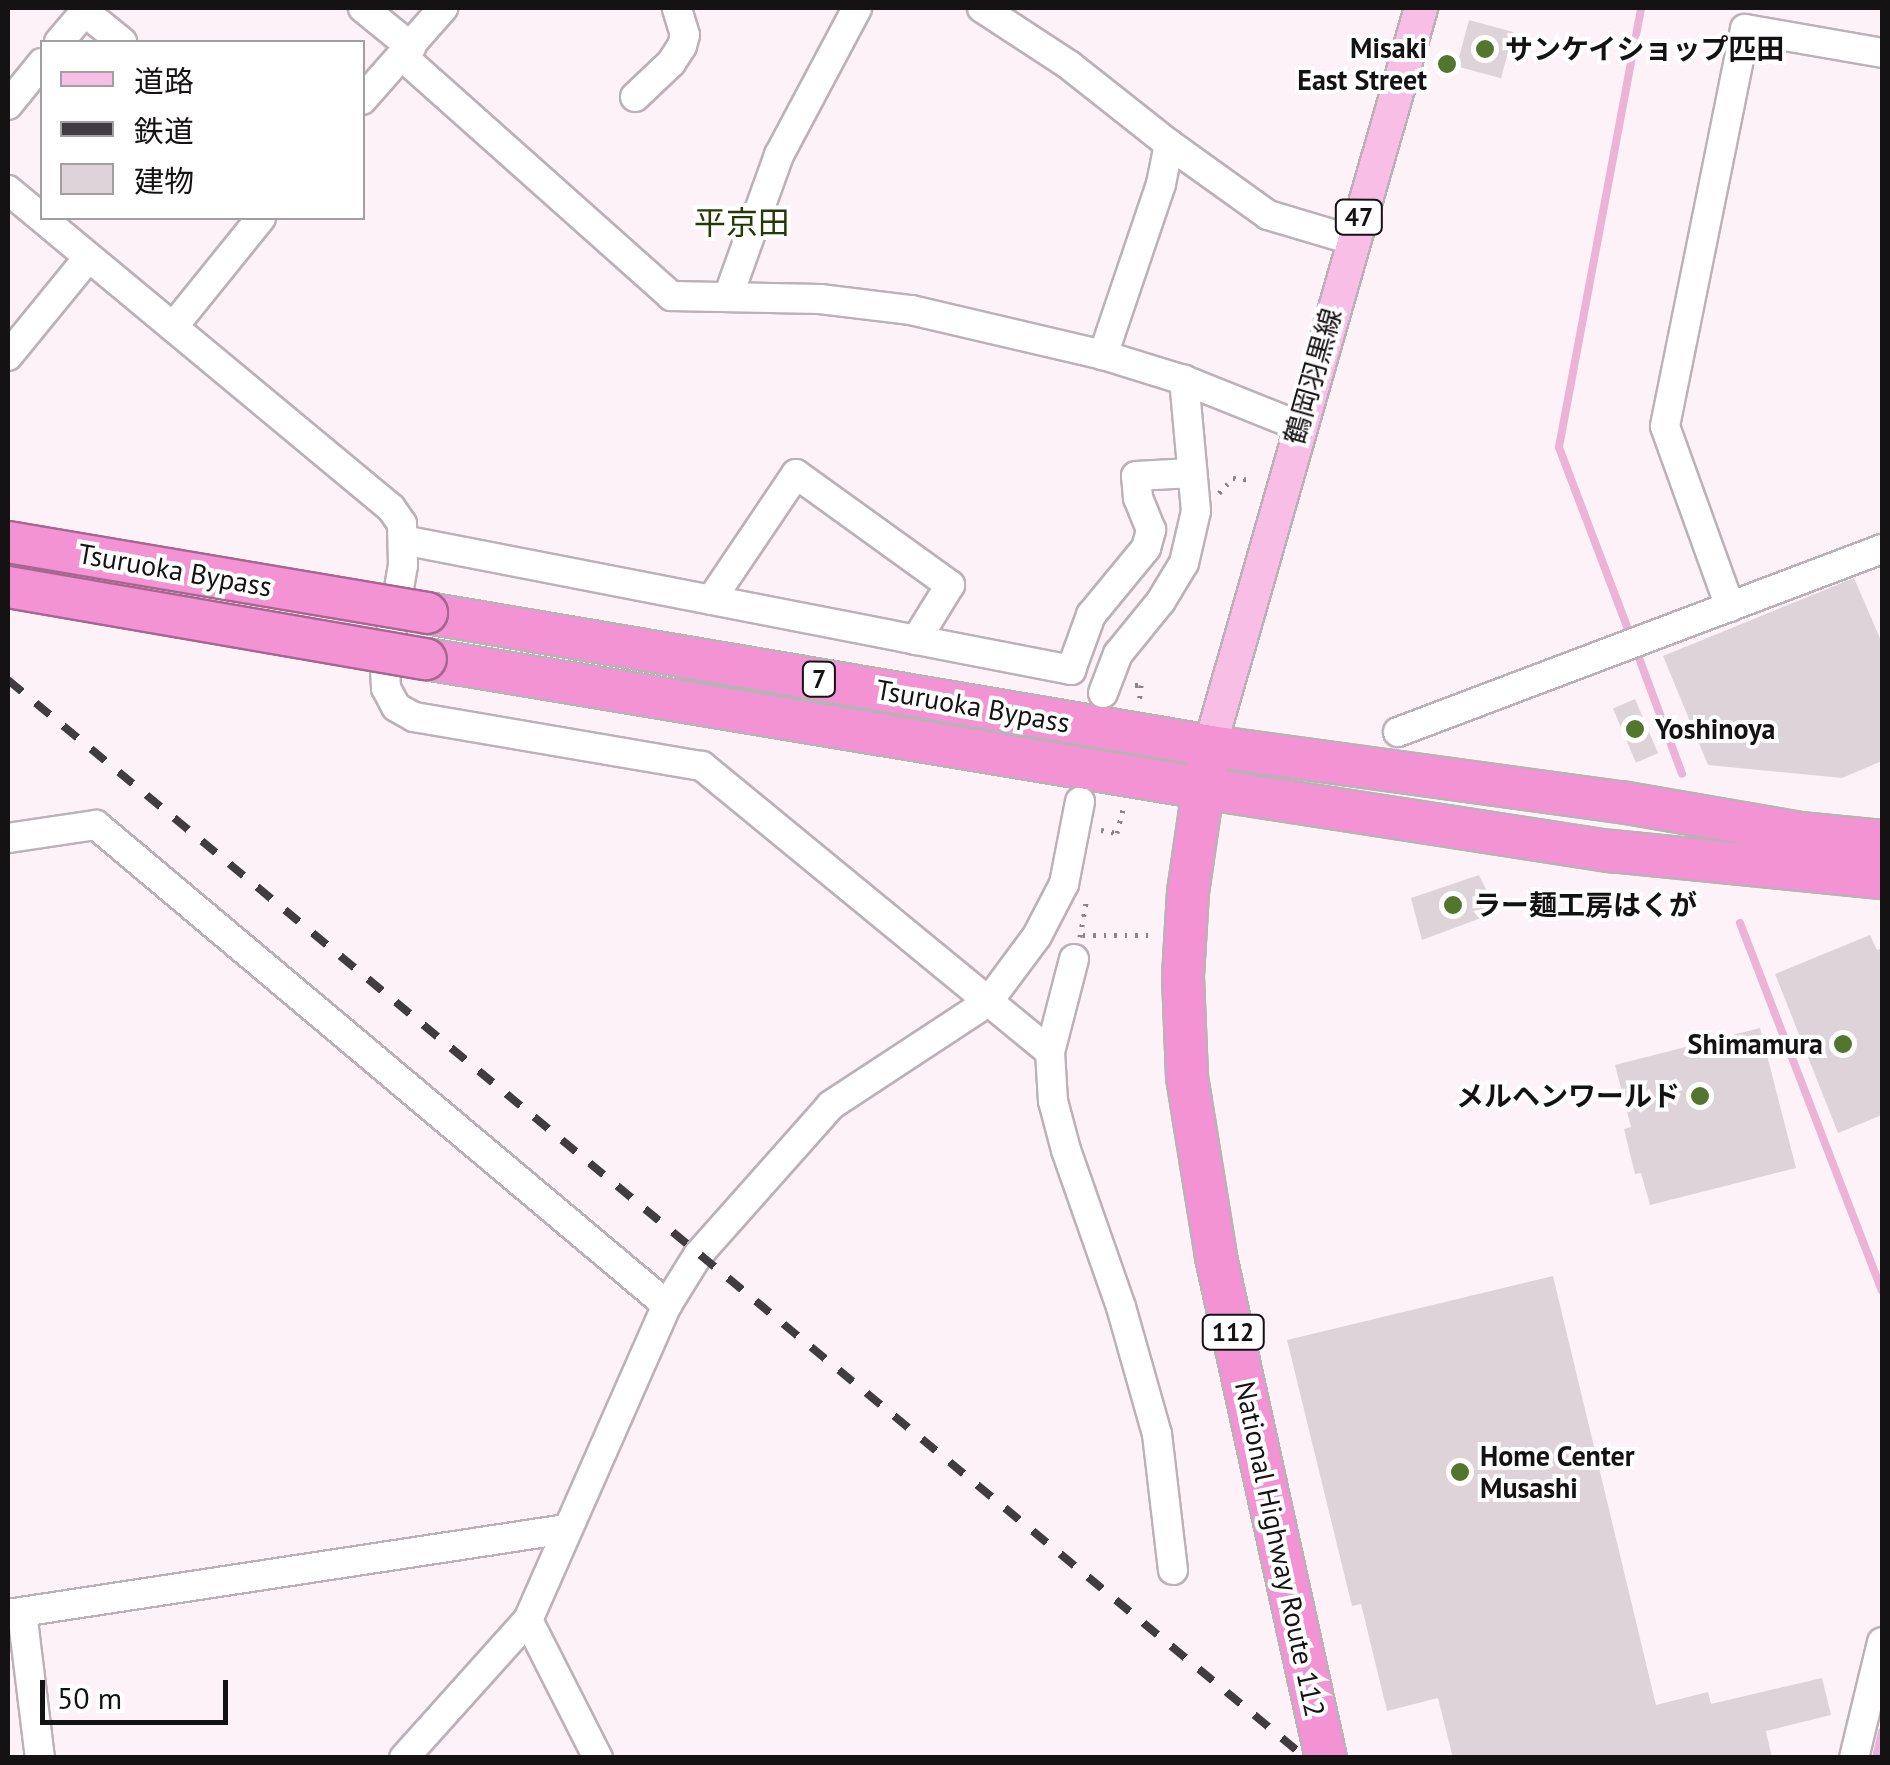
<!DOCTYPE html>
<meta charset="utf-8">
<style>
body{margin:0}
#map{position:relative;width:1890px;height:1765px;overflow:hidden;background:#fef2f9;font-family:"PT Sans","Noto Sans JP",sans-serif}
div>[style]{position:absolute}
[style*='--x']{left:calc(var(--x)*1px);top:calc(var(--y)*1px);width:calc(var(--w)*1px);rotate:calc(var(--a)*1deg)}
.stream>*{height:8px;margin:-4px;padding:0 4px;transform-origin:4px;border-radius:4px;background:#ebb4d6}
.building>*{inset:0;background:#dfd3da;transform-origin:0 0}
.path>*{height:5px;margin-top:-2.5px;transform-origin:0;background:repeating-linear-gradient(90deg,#8b8388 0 2.5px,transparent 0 10.5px)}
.roads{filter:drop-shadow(2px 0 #bcb1b8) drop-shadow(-2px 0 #bcb1b8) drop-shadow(0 2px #bcb1b8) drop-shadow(0 -2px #bcb1b8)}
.minor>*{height:28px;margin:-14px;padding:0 14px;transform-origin:14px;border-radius:14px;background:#fff}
.major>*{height:32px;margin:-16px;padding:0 16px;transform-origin:16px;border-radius:16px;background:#f8bee5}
.highway>*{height:40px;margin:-20px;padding:0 20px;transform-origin:20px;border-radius:20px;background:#f493d3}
.rail>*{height:8px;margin-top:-4px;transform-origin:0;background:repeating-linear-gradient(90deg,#413c3f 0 18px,transparent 0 36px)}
.bridges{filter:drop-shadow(2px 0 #a66690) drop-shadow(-2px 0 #a66690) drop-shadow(0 2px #a66690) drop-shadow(0 -2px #a66690)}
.highway-bridge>*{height:40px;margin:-20px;padding:0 20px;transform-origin:20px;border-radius:20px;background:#f493d3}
.dots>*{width:28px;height:28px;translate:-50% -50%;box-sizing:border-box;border:5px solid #fff;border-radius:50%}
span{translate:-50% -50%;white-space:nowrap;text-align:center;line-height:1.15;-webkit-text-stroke:8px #fff;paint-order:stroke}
.shield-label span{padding:2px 8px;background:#fff;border:2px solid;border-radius:8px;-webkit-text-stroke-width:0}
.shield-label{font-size:25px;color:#151214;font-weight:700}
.poi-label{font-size:28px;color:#151214;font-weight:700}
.right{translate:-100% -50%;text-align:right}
.left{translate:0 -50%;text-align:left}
.street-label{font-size:28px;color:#151214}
.quarter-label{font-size:32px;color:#233a06}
.frame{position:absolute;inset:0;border:10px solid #151214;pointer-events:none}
.legend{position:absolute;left:40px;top:40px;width:325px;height:180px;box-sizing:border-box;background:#fff;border:2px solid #a1a0a1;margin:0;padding:12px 18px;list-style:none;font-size:30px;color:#151214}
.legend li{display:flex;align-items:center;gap:20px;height:50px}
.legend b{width:50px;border:2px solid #a1a0a1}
.scale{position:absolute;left:40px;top:1680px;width:188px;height:45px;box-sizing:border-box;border:5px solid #151214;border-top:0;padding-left:12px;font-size:30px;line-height:35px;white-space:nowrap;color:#151214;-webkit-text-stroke:8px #fff;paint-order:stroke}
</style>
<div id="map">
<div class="stream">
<i style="--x:1631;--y:637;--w:203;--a:-110.8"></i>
<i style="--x:1559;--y:447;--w:447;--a:-79.4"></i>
<i style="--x:1636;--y:650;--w:132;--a:69.6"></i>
<i style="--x:1740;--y:923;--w:394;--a:68.9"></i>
<i style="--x:1876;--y:1758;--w:27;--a:-77"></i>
</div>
<div class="building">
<i style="left:1469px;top:20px;width:46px;height:48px;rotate:15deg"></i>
<i style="clip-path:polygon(1854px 578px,1882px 643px,1882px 761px,1842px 778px,1708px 765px,1663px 656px)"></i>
<i style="left:1635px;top:699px;width:59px;height:24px;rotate:67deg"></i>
<i style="clip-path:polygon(1479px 875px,1497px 912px,1422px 940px,1411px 898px)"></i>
<i style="clip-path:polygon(1870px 935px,1877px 950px,1882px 948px,1882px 1115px,1838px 1133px,1775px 974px)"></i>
<i style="clip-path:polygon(1760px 1028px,1796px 1168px,1650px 1205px,1641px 1173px,1635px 1174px,1624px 1129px,1631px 1127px,1615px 1065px)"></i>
<i style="clip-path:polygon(1553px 1276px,1656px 1705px,1708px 1692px,1711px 1704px,1822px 1678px,1831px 1715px,1766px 1731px,1772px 1758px,1453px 1758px,1438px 1698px,1387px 1711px,1361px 1604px,1352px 1606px,1287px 1340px)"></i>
</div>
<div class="path">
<i style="--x:1219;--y:493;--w:21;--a:-47"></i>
<i style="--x:1233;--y:478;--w:18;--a:6"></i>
<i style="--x:1135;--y:685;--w:6;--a:0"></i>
<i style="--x:1141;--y:685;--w:18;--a:96"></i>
<i style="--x:1101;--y:830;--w:16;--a:11"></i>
<i style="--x:1117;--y:833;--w:29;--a:-76"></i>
<i style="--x:1083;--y:935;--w:73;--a:0"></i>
<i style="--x:1080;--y:937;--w:40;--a:-80"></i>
</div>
<div class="roads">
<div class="minor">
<i style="--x:363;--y:8;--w:62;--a:39.1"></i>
<i style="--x:982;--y:8;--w:104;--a:33.2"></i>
<i style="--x:1069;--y:65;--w:127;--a:38.3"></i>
<i style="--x:1169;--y:144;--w:41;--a:101.3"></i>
<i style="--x:1161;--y:184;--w:181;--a:108.7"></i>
<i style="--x:85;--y:12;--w:48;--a:39"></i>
<i style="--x:59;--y:42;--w:45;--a:-49.5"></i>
<i style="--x:402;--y:56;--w:361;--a:41.7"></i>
<i style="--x:671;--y:296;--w:149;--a:1.2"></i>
<i style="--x:820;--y:299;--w:92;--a:6.9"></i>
<i style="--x:911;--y:310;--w:197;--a:13.2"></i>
<i style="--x:1103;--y:355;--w:85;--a:17.2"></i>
<i style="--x:1184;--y:380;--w:124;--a:21.8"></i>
<i style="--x:635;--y:97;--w:50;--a:-43.4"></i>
<i style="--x:671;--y:63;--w:20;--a:-57"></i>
<i style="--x:682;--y:46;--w:11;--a:-75"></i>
<i style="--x:685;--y:35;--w:28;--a:-107"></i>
<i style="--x:362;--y:100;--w:123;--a:-48.6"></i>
<i style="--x:8;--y:105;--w:54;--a:-51"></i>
<i style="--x:1169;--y:144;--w:122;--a:35.6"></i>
<i style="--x:1268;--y:215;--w:88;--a:16.6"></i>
<i style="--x:8;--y:190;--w:498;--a:39.7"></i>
<i style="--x:391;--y:508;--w:19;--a:55"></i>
<i style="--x:402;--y:524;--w:41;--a:88.6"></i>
<i style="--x:403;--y:565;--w:106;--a:99.8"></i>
<i style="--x:385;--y:669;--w:19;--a:87"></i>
<i style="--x:386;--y:688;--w:21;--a:62"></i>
<i style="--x:396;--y:707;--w:21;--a:29"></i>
<i style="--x:414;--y:717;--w:292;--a:9.7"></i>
<i style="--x:702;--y:766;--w:450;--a:39.4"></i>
<i style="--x:1050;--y:1052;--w:49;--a:86.5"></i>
<i style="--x:1053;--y:1101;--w:51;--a:75.1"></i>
<i style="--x:1066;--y:1150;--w:166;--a:70.7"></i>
<i style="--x:1121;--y:1307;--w:132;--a:74.2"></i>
<i style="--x:1157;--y:1434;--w:137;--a:83.3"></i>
<i style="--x:729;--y:294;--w:148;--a:-70.2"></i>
<i style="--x:779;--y:155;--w:166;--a:-62"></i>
<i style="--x:173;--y:327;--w:140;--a:-51.1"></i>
<i style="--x:8;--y:356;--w:127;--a:-50.8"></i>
<i style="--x:403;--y:540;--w:681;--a:11.01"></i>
<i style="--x:1071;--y:670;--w:59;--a:-70"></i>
<i style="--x:1091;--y:615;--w:87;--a:-50.6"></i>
<i style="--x:1146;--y:548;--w:19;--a:-74"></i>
<i style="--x:1151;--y:530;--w:35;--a:-112"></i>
<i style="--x:1138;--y:498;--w:22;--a:-95"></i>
<i style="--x:1136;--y:476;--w:56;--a:-3.1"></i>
<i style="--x:711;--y:600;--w:152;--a:-56"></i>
<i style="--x:796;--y:474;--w:190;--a:35.8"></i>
<i style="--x:950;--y:585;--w:65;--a:121.7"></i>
<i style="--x:1730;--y:607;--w:192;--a:-109.8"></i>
<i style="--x:1665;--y:426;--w:405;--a:-78.6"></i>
<i style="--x:1745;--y:29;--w:139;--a:9.9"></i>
<i style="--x:1103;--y:693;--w:42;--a:-69"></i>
<i style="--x:1118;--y:654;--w:68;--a:-50.9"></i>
<i style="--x:1161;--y:601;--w:44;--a:-58.8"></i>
<i style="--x:1184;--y:563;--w:53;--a:-77"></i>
<i style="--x:1196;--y:511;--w:132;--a:-95.2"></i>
<i style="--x:1398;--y:732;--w:517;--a:-20.71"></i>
<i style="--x:8;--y:838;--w:89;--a:-8.4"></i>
<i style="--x:96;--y:825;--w:746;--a:40.05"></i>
<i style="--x:1050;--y:1052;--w:96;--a:-75.5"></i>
<i style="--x:22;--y:1612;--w:147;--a:83"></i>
<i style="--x:8;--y:1614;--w:564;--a:-8.66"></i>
<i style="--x:528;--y:1620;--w:155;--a:63.1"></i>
<i style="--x:404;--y:1758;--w:186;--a:-48.1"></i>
<i style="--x:528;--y:1620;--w:344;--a:-66.2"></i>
<i style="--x:667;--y:1305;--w:59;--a:-58.2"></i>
<i style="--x:698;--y:1255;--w:200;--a:-48.4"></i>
<i style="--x:831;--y:1105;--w:188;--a:-33.3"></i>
<i style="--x:988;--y:1002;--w:82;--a:-53.4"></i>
<i style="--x:1037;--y:936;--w:59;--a:-62.6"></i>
<i style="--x:1064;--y:884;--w:84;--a:-79"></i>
<i style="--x:1854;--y:1758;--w:119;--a:-76.4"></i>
</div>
<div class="major">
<i style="--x:1210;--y:746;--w:768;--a:-74.04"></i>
</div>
<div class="highway">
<i style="--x:427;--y:613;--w:794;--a:9.64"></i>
<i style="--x:1210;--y:746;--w:415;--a:7.8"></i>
<i style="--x:1621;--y:802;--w:182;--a:9.8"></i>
<i style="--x:1800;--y:833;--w:82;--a:5.6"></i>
<i style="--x:426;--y:659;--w:787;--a:9.44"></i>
<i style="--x:1202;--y:788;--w:414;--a:8.8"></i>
<i style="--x:1611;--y:851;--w:272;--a:5.7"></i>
<i style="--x:1207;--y:762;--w:131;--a:98.3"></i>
<i style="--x:1188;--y:892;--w:85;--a:93.4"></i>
<i style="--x:1183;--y:977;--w:100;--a:87.7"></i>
<i style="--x:1187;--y:1077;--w:182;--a:80.8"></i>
<i style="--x:1216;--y:1257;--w:513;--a:77.62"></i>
</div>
</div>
<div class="rail">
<i style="--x:8;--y:680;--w:1687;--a:39.71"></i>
</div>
<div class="bridges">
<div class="highway-bridge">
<i style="--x:8;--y:542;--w:425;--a:9.6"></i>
<i style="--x:8;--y:587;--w:424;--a:9.8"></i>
</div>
</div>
<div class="dots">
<i style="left:1485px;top:49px;background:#53762e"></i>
<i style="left:1447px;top:64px;background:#53762e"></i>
<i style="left:1635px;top:729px;background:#53762e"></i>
<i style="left:1453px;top:905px;background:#53762e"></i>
<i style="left:1843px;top:1044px;background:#53762e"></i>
<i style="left:1700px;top:1096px;background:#53762e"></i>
<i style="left:1460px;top:1472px;background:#53762e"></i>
</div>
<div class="shield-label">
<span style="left:1359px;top:217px">47</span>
<span style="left:819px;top:679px">7</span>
<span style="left:1233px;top:1332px">112</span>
</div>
<div class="poi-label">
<span class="right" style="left:1427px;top:64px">Misaki<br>East Street</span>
<span class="left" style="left:1505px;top:49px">サンケイショップ匹田</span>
<span class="left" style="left:1655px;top:729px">Yoshinoya</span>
<span class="left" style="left:1473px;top:905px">ラー麺工房はくが</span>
<span class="right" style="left:1823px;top:1044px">Shimamura</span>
<span class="right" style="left:1680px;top:1096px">メルヘンワールド</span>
<span class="left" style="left:1480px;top:1472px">Home Center<br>Musashi</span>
</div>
<div class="street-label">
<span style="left:1313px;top:376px;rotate:-74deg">鶴岡羽黒線</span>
<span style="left:175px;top:570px;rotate:10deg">Tsuruoka Bypass</span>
<span style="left:973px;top:706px;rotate:10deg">Tsuruoka Bypass</span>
<span style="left:1280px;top:1549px;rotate:78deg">National Highway Route 112</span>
</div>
<div class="quarter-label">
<span style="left:742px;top:222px">平京田</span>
</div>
<div class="frame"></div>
<ul class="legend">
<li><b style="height:12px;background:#f8bee5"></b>道路</li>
<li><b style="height:12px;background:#413c3f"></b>鉄道</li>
<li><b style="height:28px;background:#dfd3da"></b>建物</li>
</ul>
<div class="scale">50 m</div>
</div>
